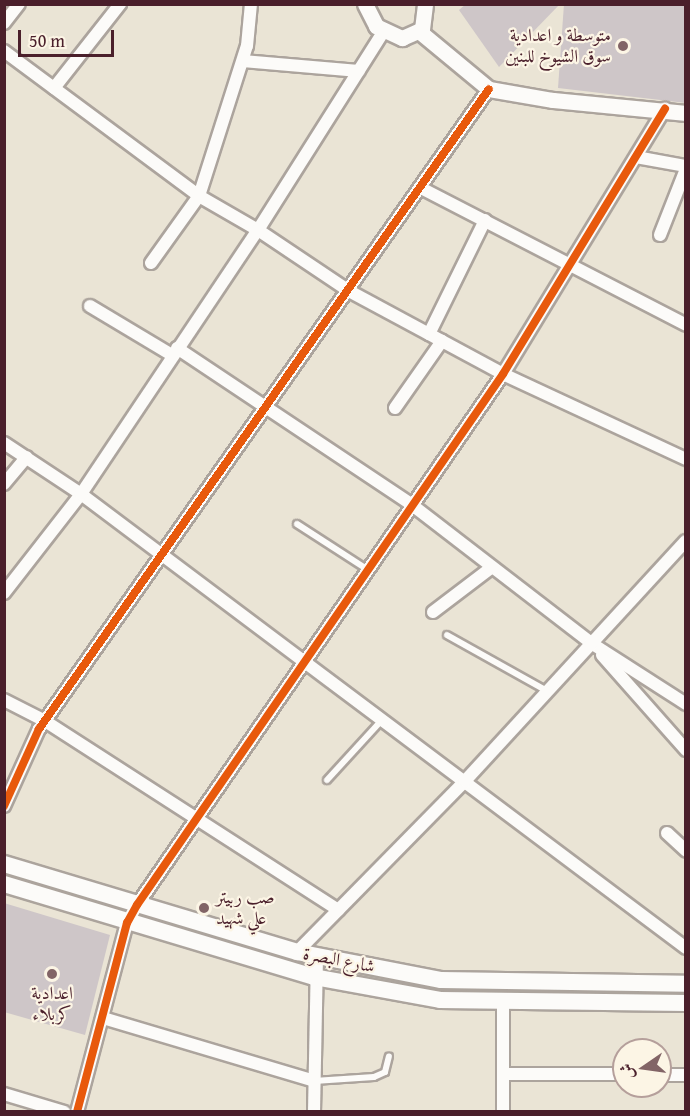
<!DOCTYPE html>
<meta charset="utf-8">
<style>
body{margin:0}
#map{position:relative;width:690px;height:1116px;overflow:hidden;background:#eae4d5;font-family:"Gentium Book Plus",Amiri,serif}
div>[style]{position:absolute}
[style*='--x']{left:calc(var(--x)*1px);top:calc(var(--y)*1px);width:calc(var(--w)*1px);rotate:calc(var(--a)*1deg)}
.building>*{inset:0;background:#cec6c8}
.roads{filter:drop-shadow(2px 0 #aca49d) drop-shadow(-2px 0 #aca49d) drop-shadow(0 2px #aca49d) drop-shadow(0 -2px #aca49d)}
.service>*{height:6px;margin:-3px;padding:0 3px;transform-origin:3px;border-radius:3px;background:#fcfbf9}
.minor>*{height:12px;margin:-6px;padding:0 6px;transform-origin:6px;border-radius:6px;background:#fcfbf9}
.tertiary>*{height:15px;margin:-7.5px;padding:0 7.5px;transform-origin:7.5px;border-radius:7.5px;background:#fcfbf9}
.secondary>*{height:16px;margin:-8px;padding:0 8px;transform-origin:8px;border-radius:8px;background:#fcfbf9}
.cycleway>*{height:8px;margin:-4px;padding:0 4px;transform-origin:4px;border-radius:4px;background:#e8590c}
.dots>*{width:16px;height:16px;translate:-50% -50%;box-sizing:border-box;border:3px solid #fcf5e5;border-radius:50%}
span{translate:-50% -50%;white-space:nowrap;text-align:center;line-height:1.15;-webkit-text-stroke:4.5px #fcf5e5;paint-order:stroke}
.poi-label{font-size:18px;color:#4a1f2b}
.right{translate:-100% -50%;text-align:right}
.left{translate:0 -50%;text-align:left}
.street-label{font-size:18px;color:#4a1f2b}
.frame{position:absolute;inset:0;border:6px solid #4a1f2b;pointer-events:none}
.north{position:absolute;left:612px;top:1038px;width:60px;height:60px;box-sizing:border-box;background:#fcf5e5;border:2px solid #b59f9b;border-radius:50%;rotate:257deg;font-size:16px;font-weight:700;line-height:24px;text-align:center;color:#4a1f2b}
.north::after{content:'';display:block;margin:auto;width:21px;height:27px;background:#826466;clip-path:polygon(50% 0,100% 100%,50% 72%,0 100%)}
.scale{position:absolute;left:18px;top:30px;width:96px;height:27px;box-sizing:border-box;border:3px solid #4a1f2b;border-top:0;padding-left:8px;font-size:18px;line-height:21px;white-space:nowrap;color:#4a1f2b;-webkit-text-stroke:4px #fcf5e5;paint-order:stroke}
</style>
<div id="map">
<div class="building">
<i style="clip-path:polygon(466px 4px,560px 4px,499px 67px,459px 10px)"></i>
<i style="clip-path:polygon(564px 4px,686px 4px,686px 103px,558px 88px)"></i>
<i style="clip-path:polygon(4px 903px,110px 935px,85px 1035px,4px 1012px)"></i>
</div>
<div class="roads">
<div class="service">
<i style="--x:297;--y:524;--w:85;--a:32.9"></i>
<i style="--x:447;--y:635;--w:115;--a:29.2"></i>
<i style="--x:327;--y:780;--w:81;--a:-47.5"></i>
<i style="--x:314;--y:1081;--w:60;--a:-3.8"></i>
<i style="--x:374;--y:1077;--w:12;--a:-24"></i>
<i style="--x:385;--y:1072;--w:16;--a:-76"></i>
</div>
<div class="minor">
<i style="--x:4;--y:23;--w:24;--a:-52"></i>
<i style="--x:4;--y:51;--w:243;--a:36.6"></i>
<i style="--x:199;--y:196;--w:68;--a:30"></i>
<i style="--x:258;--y:230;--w:110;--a:33.8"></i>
<i style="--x:349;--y:291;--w:175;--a:28.3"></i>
<i style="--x:503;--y:374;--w:202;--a:24.9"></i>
<i style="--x:243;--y:61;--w:116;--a:4.9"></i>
<i style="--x:54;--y:88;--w:107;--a:-51.8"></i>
<i style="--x:636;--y:157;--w:51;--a:10.2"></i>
<i style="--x:421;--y:188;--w:298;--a:27.3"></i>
<i style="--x:660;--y:235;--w:71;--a:-68.5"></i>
<i style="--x:151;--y:263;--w:82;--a:-54.4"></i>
<i style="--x:199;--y:196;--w:157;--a:-72.3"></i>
<i style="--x:247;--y:46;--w:42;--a:-84.6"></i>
<i style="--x:90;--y:306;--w:96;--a:30.9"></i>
<i style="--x:429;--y:334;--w:127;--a:-63.8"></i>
<i style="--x:177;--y:348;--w:283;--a:33.7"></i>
<i style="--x:412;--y:505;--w:226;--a:37.6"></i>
<i style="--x:591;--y:643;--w:113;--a:32.7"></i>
<i style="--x:395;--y:408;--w:82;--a:-55"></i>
<i style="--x:4;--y:443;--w:92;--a:33.5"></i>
<i style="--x:81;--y:494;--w:756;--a:36.89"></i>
<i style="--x:4;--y:484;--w:35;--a:-50"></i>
<i style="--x:4;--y:593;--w:125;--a:-52.1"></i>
<i style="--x:81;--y:494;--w:318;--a:-56.2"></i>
<i style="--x:258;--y:230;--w:234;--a:-57.7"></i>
<i style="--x:433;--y:612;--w:74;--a:-37.3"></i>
<i style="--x:602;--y:655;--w:127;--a:48.5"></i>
<i style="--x:4;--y:700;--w:46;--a:27.1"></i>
<i style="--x:45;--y:721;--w:349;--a:32.8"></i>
<i style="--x:4;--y:806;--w:85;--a:-65.6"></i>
<i style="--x:39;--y:729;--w:782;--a:-54.89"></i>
<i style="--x:667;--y:833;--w:26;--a:43"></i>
<i style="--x:297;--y:952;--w:240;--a:-45.5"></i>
<i style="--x:465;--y:781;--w:326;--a:-47.4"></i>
<i style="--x:503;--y:1002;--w:110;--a:90"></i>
<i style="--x:103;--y:1018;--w:220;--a:16.6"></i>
<i style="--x:503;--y:1074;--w:121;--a:0"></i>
<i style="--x:660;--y:1075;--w:26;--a:0"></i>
<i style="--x:4;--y:1094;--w:63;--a:16.7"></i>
<i style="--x:77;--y:1112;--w:196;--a:-75.2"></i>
<i style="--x:127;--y:923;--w:21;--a:-61"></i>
<i style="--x:137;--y:905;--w:645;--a:-55.42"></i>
<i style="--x:503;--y:374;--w:311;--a:-58.6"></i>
<i style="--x:314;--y:1112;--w:155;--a:-88.9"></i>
</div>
<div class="tertiary">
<i style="--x:365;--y:4;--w:25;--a:63"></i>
<i style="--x:376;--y:26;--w:29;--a:25"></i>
<i style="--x:402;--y:38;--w:22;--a:-24"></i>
<i style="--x:422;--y:29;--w:25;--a:-83"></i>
<i style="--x:420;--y:32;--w:89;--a:39.6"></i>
<i style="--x:489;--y:89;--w:65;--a:9.8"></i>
<i style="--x:553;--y:100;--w:134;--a:5.6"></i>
</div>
<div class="secondary">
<i style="--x:4;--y:864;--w:306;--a:16.7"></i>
<i style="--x:297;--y:952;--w:147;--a:11"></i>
<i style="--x:441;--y:980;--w:245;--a:0.9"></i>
<i style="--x:4;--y:884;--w:324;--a:16.7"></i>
<i style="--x:314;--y:977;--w:128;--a:10.3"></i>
<i style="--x:440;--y:1000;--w:246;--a:0.7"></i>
</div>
</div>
<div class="cycleway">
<i style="--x:4;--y:806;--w:85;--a:-65.6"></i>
<i style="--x:39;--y:729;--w:782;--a:-54.89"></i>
<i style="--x:77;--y:1112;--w:196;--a:-75.2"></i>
<i style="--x:127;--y:923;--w:21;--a:-61"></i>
<i style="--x:137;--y:905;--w:645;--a:-55.42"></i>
<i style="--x:503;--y:374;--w:311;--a:-58.6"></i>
</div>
<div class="dots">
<i style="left:623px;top:46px;background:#826466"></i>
<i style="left:204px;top:908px;background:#826466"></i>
<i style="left:52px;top:974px;background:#826466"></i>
</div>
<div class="poi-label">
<span class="right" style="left:611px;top:46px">متوسطة و اعدادية<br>سوق الشيوخ للبنين</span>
<span class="left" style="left:216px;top:908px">صب ربيتر<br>علي شهيد</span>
<span style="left:52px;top:1004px">اعدادية<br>كربلاء</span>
</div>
<div class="street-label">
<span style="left:339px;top:960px;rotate:11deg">شارع البصرة</span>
</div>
<div class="frame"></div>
<div class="north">ش</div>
<div class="scale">50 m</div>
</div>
